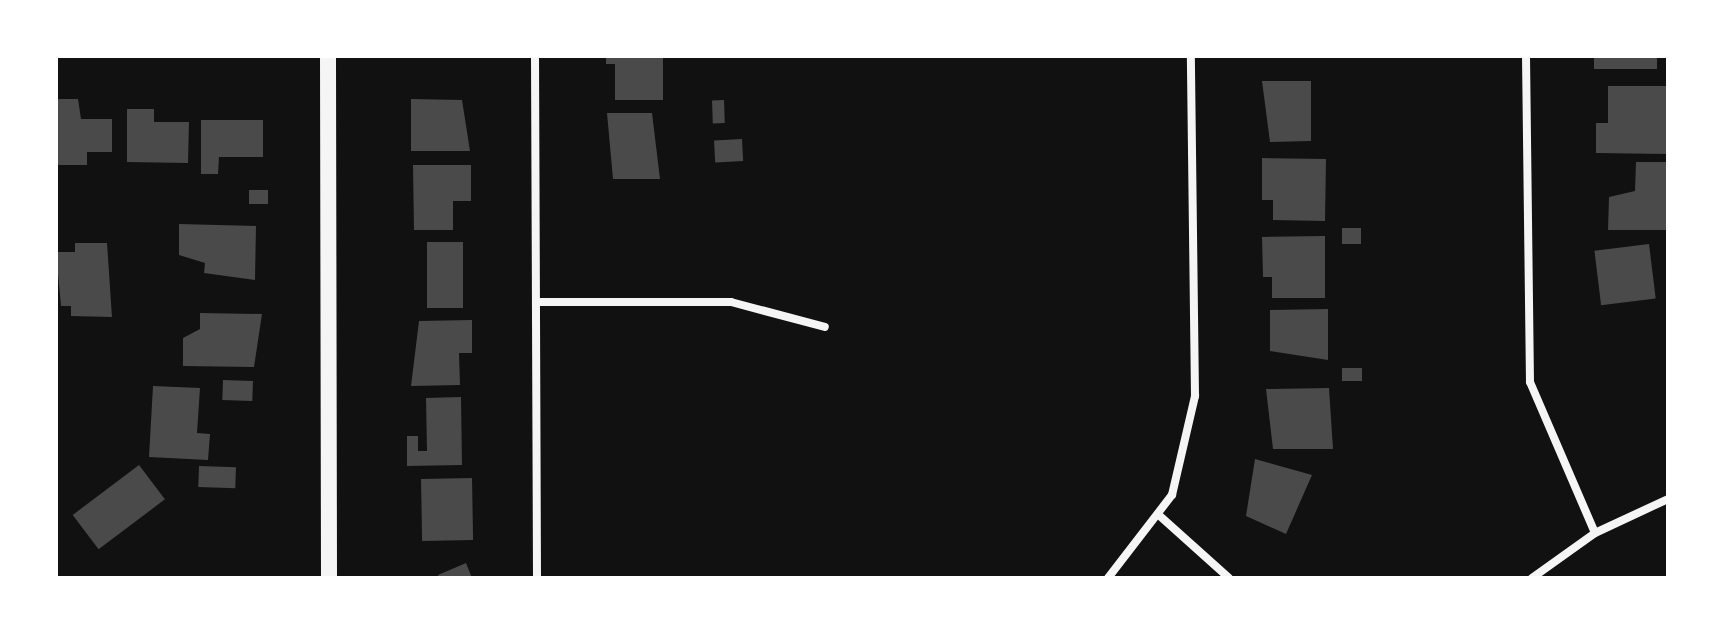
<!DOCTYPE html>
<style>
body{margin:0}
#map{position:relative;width:1724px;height:634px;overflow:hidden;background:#111;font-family:"Noto Sans",sans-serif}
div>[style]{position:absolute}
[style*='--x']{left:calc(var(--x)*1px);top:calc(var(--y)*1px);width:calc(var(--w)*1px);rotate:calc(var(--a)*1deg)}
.building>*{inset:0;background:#4a4a4a;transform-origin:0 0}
.minor>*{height:8px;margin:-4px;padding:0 4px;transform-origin:4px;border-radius:4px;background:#f5f5f5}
.secondary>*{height:16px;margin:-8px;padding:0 8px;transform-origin:8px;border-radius:8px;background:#f5f5f5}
span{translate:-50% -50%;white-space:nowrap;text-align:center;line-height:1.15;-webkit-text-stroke:8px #fff;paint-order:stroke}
.frame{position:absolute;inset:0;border:58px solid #fff;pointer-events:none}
</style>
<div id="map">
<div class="building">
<i style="clip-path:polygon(606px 56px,663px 56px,663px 100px,615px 100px,615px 64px,606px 64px)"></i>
<i style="left:1594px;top:56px;width:63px;height:13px"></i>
<i style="clip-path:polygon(1262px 81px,1311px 81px,1311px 141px,1270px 142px)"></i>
<i style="clip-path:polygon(1608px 86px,1668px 86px,1668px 154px,1596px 153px,1596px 123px,1608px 123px)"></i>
<i style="clip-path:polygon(56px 99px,78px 99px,81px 119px,112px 119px,112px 152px,87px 152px,87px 165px,56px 165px)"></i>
<i style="clip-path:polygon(411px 99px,462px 100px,470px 151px,411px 151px)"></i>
<i style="left:724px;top:100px;width:23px;height:12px;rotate:88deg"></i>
<i style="clip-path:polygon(127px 109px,154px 109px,154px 122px,189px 122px,188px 163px,127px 162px)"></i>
<i style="clip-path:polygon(607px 113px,652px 113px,660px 179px,613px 179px)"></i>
<i style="clip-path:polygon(201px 120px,263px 120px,263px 157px,219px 157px,218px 174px,201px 174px)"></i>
<i style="left:742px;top:139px;width:22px;height:28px;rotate:87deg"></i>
<i style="clip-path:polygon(1262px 158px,1326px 159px,1325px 221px,1273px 220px,1273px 200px,1262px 200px)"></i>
<i style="clip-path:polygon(1636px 162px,1668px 162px,1668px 230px,1608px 230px,1609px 197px,1635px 191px)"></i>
<i style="clip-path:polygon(413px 165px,471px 165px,471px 201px,453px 201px,453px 230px,414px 230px)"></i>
<i style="left:249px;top:190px;width:19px;height:14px"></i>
<i style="clip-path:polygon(179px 224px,256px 226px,255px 280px,204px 273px,205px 263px,179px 255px)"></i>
<i style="left:1342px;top:228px;width:19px;height:16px"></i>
<i style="clip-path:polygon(1325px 236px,1325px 298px,1272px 298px,1272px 277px,1263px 277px,1262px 237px)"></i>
<i style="left:427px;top:242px;width:36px;height:66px"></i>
<i style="clip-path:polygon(75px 243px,107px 243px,112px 317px,71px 316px,71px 306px,61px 306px,56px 252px,75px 252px)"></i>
<i style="left:1649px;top:244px;width:55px;height:55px;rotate:83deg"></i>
<i style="clip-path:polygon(1328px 309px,1328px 360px,1270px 351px,1270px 310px)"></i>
<i style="clip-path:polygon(200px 313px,262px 314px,254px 367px,183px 366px,183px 338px,200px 329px)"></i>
<i style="clip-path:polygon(472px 320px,472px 353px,459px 353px,460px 385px,411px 386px,419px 321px)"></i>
<i style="left:1342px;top:368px;width:20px;height:13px"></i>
<i style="left:223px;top:380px;width:30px;height:20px;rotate:2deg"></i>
<i style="clip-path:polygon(153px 386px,200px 388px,197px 433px,210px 434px,208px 460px,149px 457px)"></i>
<i style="clip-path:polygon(1329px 388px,1333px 449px,1273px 449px,1266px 389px)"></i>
<i style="clip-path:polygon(461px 397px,462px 465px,407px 466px,407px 436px,418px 436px,418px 451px,427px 451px,426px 398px)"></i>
<i style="clip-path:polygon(1255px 459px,1312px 475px,1286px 534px,1246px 516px)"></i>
<i style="left:139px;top:465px;width:43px;height:83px;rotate:53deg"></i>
<i style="left:199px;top:466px;width:37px;height:21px;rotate:2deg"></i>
<i style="left:472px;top:478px;width:62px;height:51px;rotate:89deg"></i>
<i style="clip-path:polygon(466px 563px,472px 578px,439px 578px,438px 575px)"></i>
</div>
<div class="minor">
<i style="--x:535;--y:56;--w:522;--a:89.78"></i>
<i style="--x:1526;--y:56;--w:326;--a:89.3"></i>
<i style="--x:1530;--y:382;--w:164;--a:66.7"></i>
<i style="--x:536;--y:302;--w:195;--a:0"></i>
<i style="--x:731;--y:302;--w:97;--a:14.9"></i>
<i style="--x:1161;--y:517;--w:91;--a:41.9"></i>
<i style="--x:1108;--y:578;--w:105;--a:-52.4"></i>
<i style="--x:1172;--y:495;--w:102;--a:-76.9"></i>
<i style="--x:1195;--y:396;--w:340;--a:-90.7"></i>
<i style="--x:1532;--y:578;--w:77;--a:-35.5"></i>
<i style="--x:1595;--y:533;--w:81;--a:-25"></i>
</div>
<div class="secondary">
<i style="--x:328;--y:56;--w:522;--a:89.89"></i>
</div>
<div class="frame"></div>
</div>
